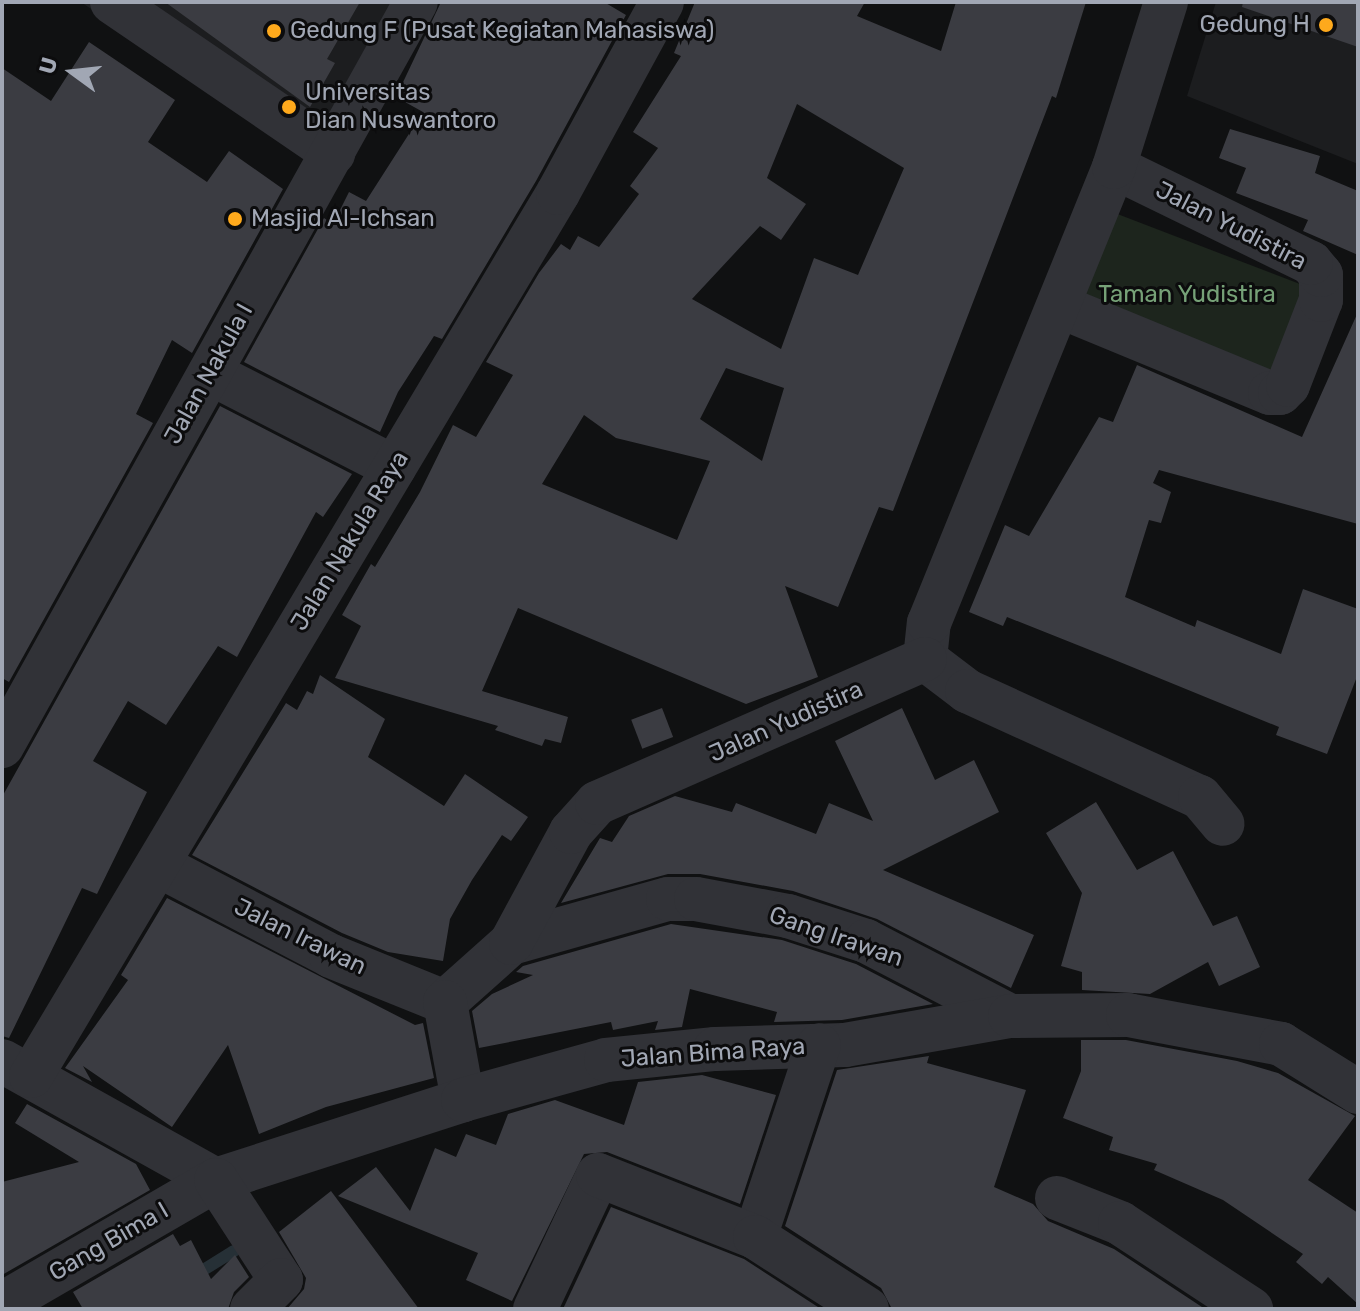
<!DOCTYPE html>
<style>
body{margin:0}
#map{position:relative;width:1360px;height:1311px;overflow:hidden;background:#101112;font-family:Rubik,sans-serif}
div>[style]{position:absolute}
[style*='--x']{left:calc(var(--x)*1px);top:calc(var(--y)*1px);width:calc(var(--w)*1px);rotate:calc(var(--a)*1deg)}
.built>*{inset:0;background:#1c1d1f}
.green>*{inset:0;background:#1d251d;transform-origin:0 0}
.stream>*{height:12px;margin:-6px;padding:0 6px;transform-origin:6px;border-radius:6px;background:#263036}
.building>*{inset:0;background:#3b3c42;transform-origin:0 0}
.minor>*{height:44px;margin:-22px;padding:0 22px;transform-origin:22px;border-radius:22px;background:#313237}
.dots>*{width:22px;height:22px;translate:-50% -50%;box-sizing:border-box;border:4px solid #0c0c0d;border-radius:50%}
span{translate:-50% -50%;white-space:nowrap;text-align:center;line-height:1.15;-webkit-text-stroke:6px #0c0c0d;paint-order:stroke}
.poi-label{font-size:24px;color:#a1a7b4}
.right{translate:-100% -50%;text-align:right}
.left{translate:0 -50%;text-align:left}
.street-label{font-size:24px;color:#a1a7b4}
.park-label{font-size:24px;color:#76a177}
.frame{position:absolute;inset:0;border:4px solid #a1a7b4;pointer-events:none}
.north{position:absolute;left:32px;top:32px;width:80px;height:80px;-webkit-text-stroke:6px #0c0c0d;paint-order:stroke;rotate:285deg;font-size:22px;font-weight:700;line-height:32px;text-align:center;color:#a1a7b4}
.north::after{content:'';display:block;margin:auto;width:28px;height:36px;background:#a1a7b4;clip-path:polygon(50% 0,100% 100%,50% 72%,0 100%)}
</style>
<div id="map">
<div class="built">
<i style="clip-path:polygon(81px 2px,405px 2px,315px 164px)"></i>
<i style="clip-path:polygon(1216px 2px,1358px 2px,1358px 164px,1187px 96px)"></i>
</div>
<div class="green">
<i style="left:1094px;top:205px;width:236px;height:102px;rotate:21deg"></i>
</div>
<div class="stream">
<i style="--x:192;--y:1277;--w:49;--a:-31.8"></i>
</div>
<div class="building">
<i style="clip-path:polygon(165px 2px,360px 2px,327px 59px,335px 63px,310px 107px)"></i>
<i style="clip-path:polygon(441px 2px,604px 2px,626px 15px,536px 181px,442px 339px,434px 336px,398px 392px,380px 432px,244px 362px,324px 218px,333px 224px,349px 192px,366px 201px,423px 112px,396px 97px)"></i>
<i style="clip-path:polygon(evenodd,695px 2px,865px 2px,857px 16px,941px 51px,956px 2px,1086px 2px,1056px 98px,1052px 96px,893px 511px,879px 507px,838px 607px,785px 586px,818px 677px,746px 704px,518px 608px,482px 691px,568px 717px,561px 743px,545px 739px,542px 746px,495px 730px,498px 726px,335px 678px,361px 626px,342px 615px,371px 564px,375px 567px,420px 492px,453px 425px,476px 437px,513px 375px,486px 362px,539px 273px,561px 244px,570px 250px,578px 236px,599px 247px,639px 194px,630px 186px,658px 148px,633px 132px,681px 56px,674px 53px,695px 2px,797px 104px,904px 168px,858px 275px,814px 258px,781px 349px,692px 299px,760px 226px,781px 240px,806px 204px,767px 178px,797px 104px,695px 2px,726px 368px,784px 388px,762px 461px,700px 419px,726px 368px,695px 2px,584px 415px,616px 438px,710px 461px,677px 540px,542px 484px,584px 415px)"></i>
<i style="clip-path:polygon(1243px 2px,1358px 2px,1358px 47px,1242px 7px)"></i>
<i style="clip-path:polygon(89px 42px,175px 100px,148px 142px,207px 182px,229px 151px,283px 189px,192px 353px,172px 340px,136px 414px,153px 423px,9px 682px,2px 678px,2px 68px,51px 101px)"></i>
<i style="clip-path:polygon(1230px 129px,1320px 156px,1315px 173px,1358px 191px,1358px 255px,1303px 231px,1308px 220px,1236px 193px,1246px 168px,1219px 158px)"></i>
<i style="clip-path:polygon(1358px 312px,1358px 524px,1159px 470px,1153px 483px,1171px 492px,1161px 523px,1149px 520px,1125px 597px,1195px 627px,1197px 620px,1281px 654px,1303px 589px,1358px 609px,1358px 674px,1327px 754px,1276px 735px,1279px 727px,1110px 658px,1007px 617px,1003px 626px,969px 612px,1005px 525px,1029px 536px,1099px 417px,1113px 422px,1137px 365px,1302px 437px)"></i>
<i style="clip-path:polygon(220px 406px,352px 474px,323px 517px,316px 512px,237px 657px,218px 646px,166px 725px,128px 701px,93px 761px,147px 792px,97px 894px,82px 888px,9px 1038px,2px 1036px,2px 797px)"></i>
<i style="clip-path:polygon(320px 675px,385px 719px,368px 757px,444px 806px,465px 774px,528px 817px,511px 841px,502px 835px,472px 880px,450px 919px,443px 961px,388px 952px,342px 933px,192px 855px,286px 703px,297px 710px,307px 691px,313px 694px)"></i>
<i style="left:662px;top:708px;width:31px;height:33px;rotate:69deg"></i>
<i style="clip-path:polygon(902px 708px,935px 780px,974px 760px,999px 812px,883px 870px,1034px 935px,1011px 988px,877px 919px,793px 891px,700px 874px,668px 874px,561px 903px,600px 838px,612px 842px,629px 816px,675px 796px,732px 812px,736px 803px,816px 834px,829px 803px,873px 821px,835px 741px)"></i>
<i style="clip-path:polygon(1096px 802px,1137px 870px,1173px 851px,1213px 926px,1237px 916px,1260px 967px,1219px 986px,1208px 962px,1150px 994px,1082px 990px,1082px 972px,1061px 966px,1082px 893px,1046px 833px)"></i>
<i style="clip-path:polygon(167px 898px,415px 1025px,423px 1023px,434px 1078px,326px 1107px,259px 1134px,228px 1045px,172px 1127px,83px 1066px,92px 1082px,65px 1068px,128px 980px,121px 975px)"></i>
<i style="clip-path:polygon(671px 924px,782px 940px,856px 964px,933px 1004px,842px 1020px,774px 1022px,777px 1012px,690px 989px,682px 1027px,655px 1030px,658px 1021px,613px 1030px,611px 1022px,479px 1048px,472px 1011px,492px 994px,533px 975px,516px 972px,523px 966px)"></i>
<i style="clip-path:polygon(1081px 1040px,1126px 1040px,1237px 1061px,1278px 1073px,1355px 1116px,1308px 1180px,1358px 1213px,1358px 1304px,1328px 1277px,1322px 1284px,1296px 1262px,1303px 1254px,1223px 1200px,1154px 1170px,1157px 1164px,1109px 1150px,1113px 1137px,1063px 1118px,1081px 1071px)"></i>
<i style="clip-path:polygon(929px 1056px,927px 1063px,1026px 1090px,994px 1187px,1033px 1204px,1048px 1221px,1114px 1249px,1205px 1309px,892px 1309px,881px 1288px,785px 1226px,837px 1070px)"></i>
<i style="clip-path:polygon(702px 1075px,776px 1095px,740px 1204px,607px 1152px,584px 1154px,512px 1301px,466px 1280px,478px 1253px,338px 1196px,376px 1167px,410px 1211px,435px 1148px,456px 1157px,466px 1134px,496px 1145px,508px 1114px,555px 1100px,624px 1125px,638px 1082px)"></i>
<i style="clip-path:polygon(27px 1104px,136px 1164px,150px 1190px,2px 1275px,2px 1182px,79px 1162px,15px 1123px)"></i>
<i style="clip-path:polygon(331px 1191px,419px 1309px,287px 1309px,304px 1289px,306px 1278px,279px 1232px)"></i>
<i style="clip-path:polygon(611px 1207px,744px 1259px,821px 1309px,563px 1309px)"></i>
<i style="clip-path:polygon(173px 1234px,180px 1246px,191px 1240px,211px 1279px,235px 1255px,249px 1277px,234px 1292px,228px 1309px,83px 1309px,73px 1292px)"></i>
</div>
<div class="minor">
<i style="--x:112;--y:2;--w:268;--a:34.3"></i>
<i style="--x:1059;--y:306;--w:228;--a:22.4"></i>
<i style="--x:1270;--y:393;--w:10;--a:0"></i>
<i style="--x:1280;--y:393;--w:11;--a:-45"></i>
<i style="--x:1288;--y:385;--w:91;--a:-68.8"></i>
<i style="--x:1321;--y:300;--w:25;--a:-90"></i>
<i style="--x:1321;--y:275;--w:16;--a:-130"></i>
<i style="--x:1311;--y:263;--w:219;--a:-154"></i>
<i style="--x:210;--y:373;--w:207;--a:27.1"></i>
<i style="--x:925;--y:659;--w:36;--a:-84"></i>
<i style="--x:929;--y:623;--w:492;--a:-67.9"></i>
<i style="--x:1114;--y:167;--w:173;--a:-72.5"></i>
<i style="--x:925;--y:659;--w:53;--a:37.3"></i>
<i style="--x:967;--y:691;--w:256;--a:24.5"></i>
<i style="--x:1200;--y:797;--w:35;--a:50"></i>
<i style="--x:2;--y:746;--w:851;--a:-60.91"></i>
<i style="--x:158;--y:865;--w:195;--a:27.7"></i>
<i style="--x:331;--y:956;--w:123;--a:22"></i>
<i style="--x:511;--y:943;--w:163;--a:-15.7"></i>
<i style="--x:668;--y:899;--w:28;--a:0"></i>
<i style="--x:696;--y:899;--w:94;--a:10.5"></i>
<i style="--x:788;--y:916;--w:82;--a:17.8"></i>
<i style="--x:866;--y:941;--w:162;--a:27.5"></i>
<i style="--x:445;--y:1002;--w:89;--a:-41.8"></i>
<i style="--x:511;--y:943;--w:126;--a:-61.6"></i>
<i style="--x:571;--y:832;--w:39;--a:-48"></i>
<i style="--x:597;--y:803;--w:358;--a:-23.7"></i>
<i style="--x:445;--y:1002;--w:100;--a:79.6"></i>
<i style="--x:2;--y:1061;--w:245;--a:29.1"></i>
<i style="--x:216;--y:1180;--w:260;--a:-17.9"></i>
<i style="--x:463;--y:1100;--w:148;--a:-15.6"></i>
<i style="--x:606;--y:1060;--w:110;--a:-5.8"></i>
<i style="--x:715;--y:1049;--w:130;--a:-1.8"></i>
<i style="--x:845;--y:1045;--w:168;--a:-10"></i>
<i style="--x:1010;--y:1016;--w:118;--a:-0.5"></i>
<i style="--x:1128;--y:1015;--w:156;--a:10.7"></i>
<i style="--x:1281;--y:1044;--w:91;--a:31.9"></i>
<i style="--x:31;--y:1076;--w:1028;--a:-59.17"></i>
<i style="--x:558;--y:193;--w:217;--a:-61.4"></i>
<i style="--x:1057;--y:1198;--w:68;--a:21.6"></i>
<i style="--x:1120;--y:1223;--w:157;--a:33.3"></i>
<i style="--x:755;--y:1237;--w:202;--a:-71.6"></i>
<i style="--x:2;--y:1304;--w:247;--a:-30.1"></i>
<i style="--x:216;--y:1180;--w:119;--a:57"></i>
<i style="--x:281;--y:1280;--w:41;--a:135"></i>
<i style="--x:535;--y:1309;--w:148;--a:-64.8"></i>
<i style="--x:598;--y:1175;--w:169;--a:21.5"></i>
<i style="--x:755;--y:1237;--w:133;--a:32.7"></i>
</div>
<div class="dots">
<i style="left:1326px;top:25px;background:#fea91c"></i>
<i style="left:274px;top:31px;background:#fea91c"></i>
<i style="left:289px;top:107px;background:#fea91c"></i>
<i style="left:235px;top:219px;background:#fea91c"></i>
</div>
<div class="poi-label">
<span class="right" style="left:1310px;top:25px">Gedung H</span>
<span class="left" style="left:290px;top:31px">Gedung F (Pusat Kegiatan Mahasiswa)</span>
<span class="left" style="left:305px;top:107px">Universitas<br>Dian Nuswantoro</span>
<span class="left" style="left:251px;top:219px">Masjid Al-Ichsan</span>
</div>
<div class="street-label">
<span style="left:1231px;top:226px;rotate:27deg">Jalan Yudistira</span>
<span style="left:209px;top:374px;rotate:-61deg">Jalan Nakula I</span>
<span style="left:350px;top:541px;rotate:-59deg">Jalan Nakula Raya</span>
<span style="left:786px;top:722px;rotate:-24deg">Jalan Yudistira</span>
<span style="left:300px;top:937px;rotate:26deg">Jalan Irawan</span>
<span style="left:836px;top:937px;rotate:19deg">Gang Irawan</span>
<span style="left:713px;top:1053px;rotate:-4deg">Jalan Bima Raya</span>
<span style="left:109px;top:1242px;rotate:-30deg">Gang Bima I</span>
</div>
<div class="park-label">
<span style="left:1187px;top:295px">Taman Yudistira</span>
</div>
<div class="frame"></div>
<div class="north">U</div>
</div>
